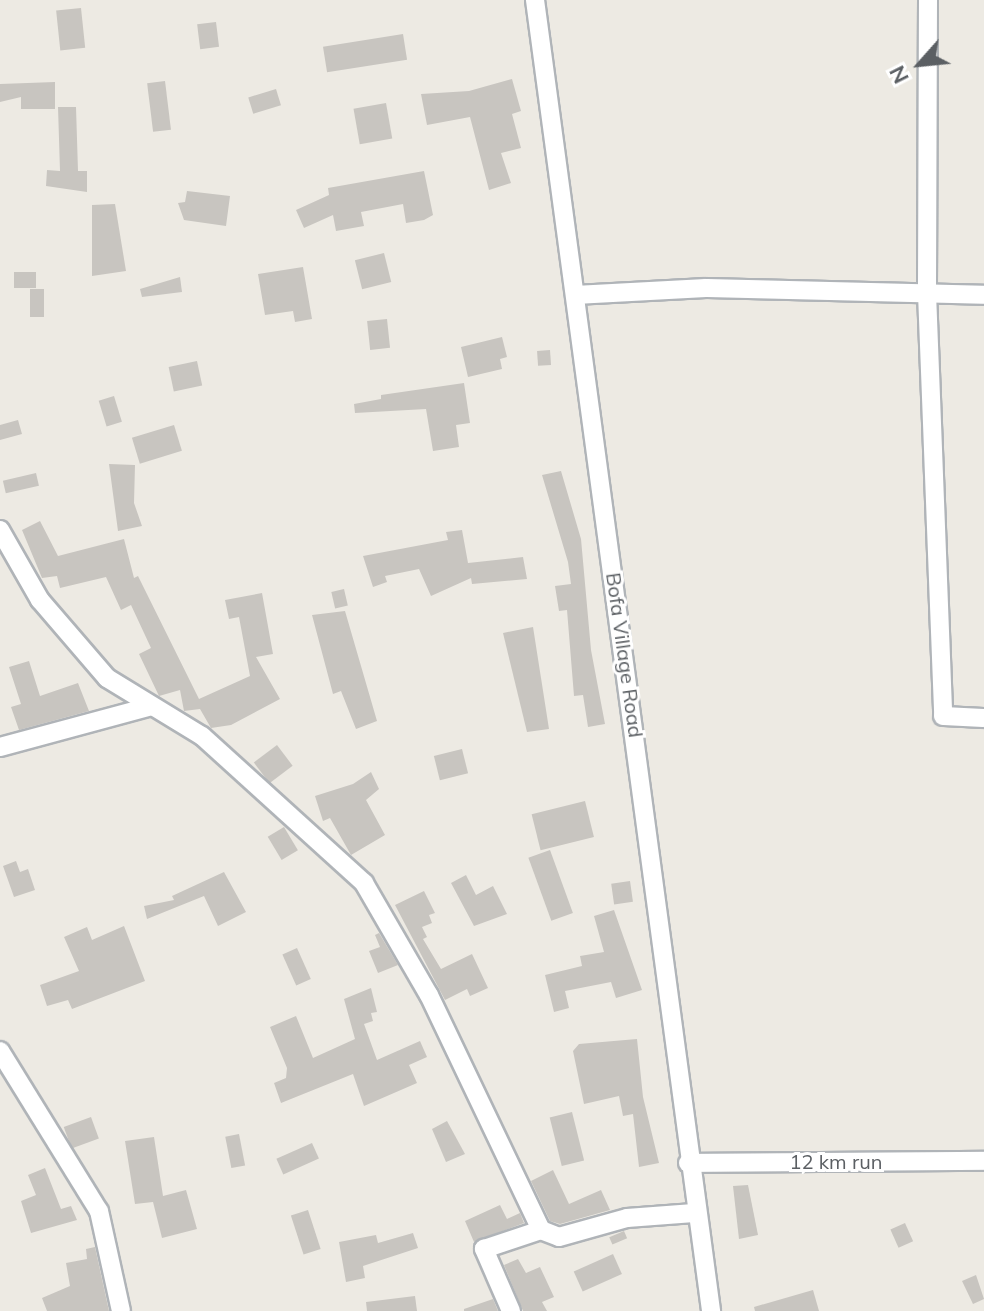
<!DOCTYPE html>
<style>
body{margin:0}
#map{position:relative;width:984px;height:1311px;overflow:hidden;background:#edeae3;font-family:Mulish,sans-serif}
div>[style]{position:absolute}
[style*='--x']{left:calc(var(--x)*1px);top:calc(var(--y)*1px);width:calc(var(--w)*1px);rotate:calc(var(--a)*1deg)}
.building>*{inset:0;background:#c8c5c0;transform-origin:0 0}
.roads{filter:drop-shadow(2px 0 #b0b4b8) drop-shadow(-2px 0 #b0b4b8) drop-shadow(0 2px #b0b4b8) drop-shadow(0 -2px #b0b4b8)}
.street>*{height:18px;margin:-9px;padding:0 9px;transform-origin:9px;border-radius:9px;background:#fff}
span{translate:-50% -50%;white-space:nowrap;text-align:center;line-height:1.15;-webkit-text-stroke:6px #fff;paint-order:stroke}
.street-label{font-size:20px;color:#5b5f63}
.north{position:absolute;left:880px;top:24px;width:80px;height:80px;-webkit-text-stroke:6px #fff;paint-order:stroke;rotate:243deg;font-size:22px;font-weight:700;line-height:32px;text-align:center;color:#5b5f63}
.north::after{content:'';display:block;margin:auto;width:28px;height:36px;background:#5b5f63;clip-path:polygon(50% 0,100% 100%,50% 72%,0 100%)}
</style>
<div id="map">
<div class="building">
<i style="left:81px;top:8px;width:40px;height:25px;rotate:84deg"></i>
<i style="left:216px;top:22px;width:25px;height:19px;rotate:83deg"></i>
<i style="left:403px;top:34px;width:26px;height:81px;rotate:81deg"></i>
<i style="clip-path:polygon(512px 79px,521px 111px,512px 114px,521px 148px,501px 153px,511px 183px,489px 190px,470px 117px,427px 125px,421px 94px,469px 91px)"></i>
<i style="left:165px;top:81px;width:49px;height:18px;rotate:83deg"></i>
<i style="clip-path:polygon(55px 82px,55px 109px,21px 109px,21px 97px,0 102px,0 84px)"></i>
<i style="left:276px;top:89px;width:17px;height:29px;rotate:73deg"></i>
<i style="left:386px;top:103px;width:36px;height:33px;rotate:80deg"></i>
<i style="clip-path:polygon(58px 107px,76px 107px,78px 171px,87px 171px,87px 192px,46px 186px,47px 170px,60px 171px)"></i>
<i style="clip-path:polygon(424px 171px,433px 215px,424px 220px,406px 223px,403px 204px,361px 212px,364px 226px,336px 231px,333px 215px,304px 228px,296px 210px,329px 195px,328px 188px)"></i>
<i style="clip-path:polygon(187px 191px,230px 196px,226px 226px,184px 220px,178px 203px,185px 202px)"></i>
<i style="clip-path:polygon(115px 204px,126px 271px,92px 276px,92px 205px)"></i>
<i style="left:384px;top:253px;width:30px;height:30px;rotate:76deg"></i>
<i style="clip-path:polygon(303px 267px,312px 319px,295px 322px,293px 311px,265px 315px,258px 274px)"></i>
<i style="left:14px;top:272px;width:22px;height:16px"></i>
<i style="clip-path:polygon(180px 277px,182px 292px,142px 297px,140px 289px)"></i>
<i style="left:30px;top:289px;width:14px;height:28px"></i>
<i style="left:387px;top:319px;width:29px;height:20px;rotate:84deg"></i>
<i style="clip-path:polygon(502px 337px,507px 357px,500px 359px,502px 369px,468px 377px,461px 347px)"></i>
<i style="left:550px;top:350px;width:15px;height:13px;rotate:86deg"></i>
<i style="left:197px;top:361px;width:25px;height:29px;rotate:78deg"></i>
<i style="clip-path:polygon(464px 383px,470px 423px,456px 425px,459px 447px,433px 451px,426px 409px,355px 413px,354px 404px,381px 399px,381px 395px)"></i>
<i style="left:114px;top:396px;width:27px;height:16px;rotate:73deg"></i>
<i style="clip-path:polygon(18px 420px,22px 434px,0 440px,0 425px)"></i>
<i style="left:174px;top:425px;width:27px;height:44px;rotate:73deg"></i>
<i style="clip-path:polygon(109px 464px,135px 465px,134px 503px,142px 526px,118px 531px)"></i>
<i style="clip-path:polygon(561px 471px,581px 539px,591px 650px,605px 724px,588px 727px,583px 695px,574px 696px,567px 610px,559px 611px,555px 586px,571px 584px,568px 562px,542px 475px)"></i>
<i style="left:36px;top:473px;width:13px;height:34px;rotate:77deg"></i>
<i style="clip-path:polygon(40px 521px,58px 556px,124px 539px,134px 578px,138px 576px,199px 699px,250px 676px,239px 617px,229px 619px,225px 600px,262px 593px,273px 654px,256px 657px,280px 699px,231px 725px,211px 728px,200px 709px,184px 711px,180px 690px,159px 696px,139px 654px,151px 648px,131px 605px,121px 610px,106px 577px,60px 588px,57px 576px,42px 578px,22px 530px)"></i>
<i style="clip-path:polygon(462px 530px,468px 563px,523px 557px,527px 579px,472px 584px,471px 578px,431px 596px,419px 569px,385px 576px,387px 582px,373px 587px,363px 556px,448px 540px,446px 532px)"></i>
<i style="left:344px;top:589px;width:17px;height:13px;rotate:77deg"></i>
<i style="clip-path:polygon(345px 611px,377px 721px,356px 729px,341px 691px,333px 694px,312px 615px)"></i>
<i style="clip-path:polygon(533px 627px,549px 729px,527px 732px,503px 633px)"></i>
<i style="clip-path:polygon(29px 661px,40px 696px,78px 683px,89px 711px,19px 730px,11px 707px,21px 704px,9px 667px)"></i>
<i style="left:277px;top:745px;width:26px;height:29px;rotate:53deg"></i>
<i style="left:462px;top:749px;width:25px;height:29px;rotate:76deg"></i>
<i style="clip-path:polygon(371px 772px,379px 789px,366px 800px,385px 835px,351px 855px,330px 818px,323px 821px,315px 796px,353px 784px)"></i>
<i style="left:585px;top:801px;width:37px;height:55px;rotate:76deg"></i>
<i style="left:284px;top:827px;width:27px;height:19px;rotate:59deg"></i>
<i style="left:550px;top:850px;width:67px;height:23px;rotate:70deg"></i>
<i style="clip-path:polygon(16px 861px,20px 872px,28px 869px,35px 890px,14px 897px,3px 866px)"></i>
<i style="clip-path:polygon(224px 872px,246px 912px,218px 926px,204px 896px,147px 919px,144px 906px,174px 900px,172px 896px)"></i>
<i style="clip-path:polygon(466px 875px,476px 895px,493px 886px,507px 914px,474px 926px,451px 883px)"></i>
<i style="left:630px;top:881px;width:21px;height:19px;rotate:82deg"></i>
<i style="clip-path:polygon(424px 891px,435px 913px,429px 915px,432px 923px,422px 927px,427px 937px,423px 939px,441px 969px,472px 954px,488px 988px,470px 996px,467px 989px,445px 1000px,395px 905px)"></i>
<i style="clip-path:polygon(614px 910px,642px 990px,616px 998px,611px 982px,565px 991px,569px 1008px,554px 1012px,545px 975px,582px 966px,580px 956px,604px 952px,594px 916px)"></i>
<i style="clip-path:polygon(124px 926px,145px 981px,72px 1009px,68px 1000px,47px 1006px,40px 985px,79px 971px,64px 937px,87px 927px,92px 940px)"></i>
<i style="clip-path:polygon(379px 933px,398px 965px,378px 973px,369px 951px,380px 947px,375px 935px)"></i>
<i style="left:297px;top:948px;width:34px;height:16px;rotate:66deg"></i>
<i style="clip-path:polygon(371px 988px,377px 1012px,371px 1013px,373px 1021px,364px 1024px,377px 1060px,420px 1041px,427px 1057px,409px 1065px,417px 1083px,364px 1106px,353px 1074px,281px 1103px,274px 1083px,286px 1078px,287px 1068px,270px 1027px,296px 1016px,313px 1058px,355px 1039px,344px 999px)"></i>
<i style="clip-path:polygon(637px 1039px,643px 1097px,659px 1163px,639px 1167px,633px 1114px,623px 1116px,619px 1096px,584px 1104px,573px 1051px,579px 1044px)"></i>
<i style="left:572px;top:1112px;width:50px;height:23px;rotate:76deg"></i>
<i style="left:91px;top:1117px;width:23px;height:29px;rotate:70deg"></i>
<i style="clip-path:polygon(447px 1121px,465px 1154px,446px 1162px,432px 1129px)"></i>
<i style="left:239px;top:1134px;width:32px;height:14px;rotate:79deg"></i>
<i style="clip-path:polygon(154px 1137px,163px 1196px,186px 1190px,197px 1229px,162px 1238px,153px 1202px,135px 1204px,125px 1141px)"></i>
<i style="left:312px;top:1143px;width:17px;height:39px;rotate:66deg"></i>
<i style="clip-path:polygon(45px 1168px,61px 1209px,71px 1206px,77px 1220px,31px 1233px,21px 1201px,36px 1195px,28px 1175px)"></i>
<i style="clip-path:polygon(553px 1170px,569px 1204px,601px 1190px,610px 1210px,560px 1224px,550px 1221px,531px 1181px)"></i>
<i style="clip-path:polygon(748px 1185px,758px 1235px,739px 1239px,733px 1186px)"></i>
<i style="clip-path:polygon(500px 1205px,507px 1219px,520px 1213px,524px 1223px,474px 1242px,465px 1221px)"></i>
<i style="left:308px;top:1210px;width:41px;height:18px;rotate:72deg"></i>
<i style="left:905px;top:1223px;width:20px;height:16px;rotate:66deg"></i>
<i style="left:624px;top:1231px;width:8px;height:16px;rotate:67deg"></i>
<i style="clip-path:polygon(413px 1233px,418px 1248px,363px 1266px,365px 1278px,346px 1282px,339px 1242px,376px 1235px,378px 1243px)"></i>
<i style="clip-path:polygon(95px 1247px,109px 1311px,47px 1311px,42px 1298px,70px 1286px,66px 1263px,87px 1259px,86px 1249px)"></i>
<i style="left:613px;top:1254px;width:22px;height:43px;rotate:66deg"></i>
<i style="clip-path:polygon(518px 1259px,526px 1273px,540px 1267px,554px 1297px,542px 1302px,547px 1311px,523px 1311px,504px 1265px)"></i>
<i style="clip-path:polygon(976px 1275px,984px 1299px,973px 1304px,962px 1281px)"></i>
<i style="clip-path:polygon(813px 1290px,819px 1311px,755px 1311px,754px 1307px)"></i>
<i style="clip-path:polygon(415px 1296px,417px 1311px,367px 1311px,366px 1302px)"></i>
<i style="clip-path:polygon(493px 1299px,498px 1311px,464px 1311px,464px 1309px)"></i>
</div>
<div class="roads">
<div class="street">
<i style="--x:535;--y:0;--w:1323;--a:82.35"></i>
<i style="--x:928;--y:0;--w:293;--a:90.2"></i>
<i style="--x:927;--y:293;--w:423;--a:87.8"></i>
<i style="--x:943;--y:716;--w:41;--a:2.8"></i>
<i style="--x:575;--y:295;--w:131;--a:-3.1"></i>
<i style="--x:706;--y:288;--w:278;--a:1.4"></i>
<i style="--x:0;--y:530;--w:81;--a:60.3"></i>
<i style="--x:40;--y:600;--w:103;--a:49.3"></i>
<i style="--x:107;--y:678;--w:111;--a:31.4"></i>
<i style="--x:202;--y:736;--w:219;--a:42.2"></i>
<i style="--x:364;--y:883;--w:129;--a:59.9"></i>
<i style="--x:429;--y:995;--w:260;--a:64.5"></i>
<i style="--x:0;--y:747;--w:157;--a:-15.1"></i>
<i style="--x:0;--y:1051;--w:188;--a:58.3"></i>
<i style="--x:99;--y:1211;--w:102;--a:77.6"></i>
<i style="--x:688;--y:1163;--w:296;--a:-0.4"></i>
<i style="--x:511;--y:1311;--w:68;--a:-113.5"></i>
<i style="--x:484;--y:1249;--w:60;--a:-18.4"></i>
<i style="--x:541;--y:1230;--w:19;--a:21"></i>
<i style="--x:559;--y:1237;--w:71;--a:-15.6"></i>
<i style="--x:627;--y:1218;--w:67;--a:-4.3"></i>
</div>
</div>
<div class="street-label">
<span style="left:625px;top:655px;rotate:82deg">Bofa Village Road</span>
<span style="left:836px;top:1161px">12 km run</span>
</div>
<div class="north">N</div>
</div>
